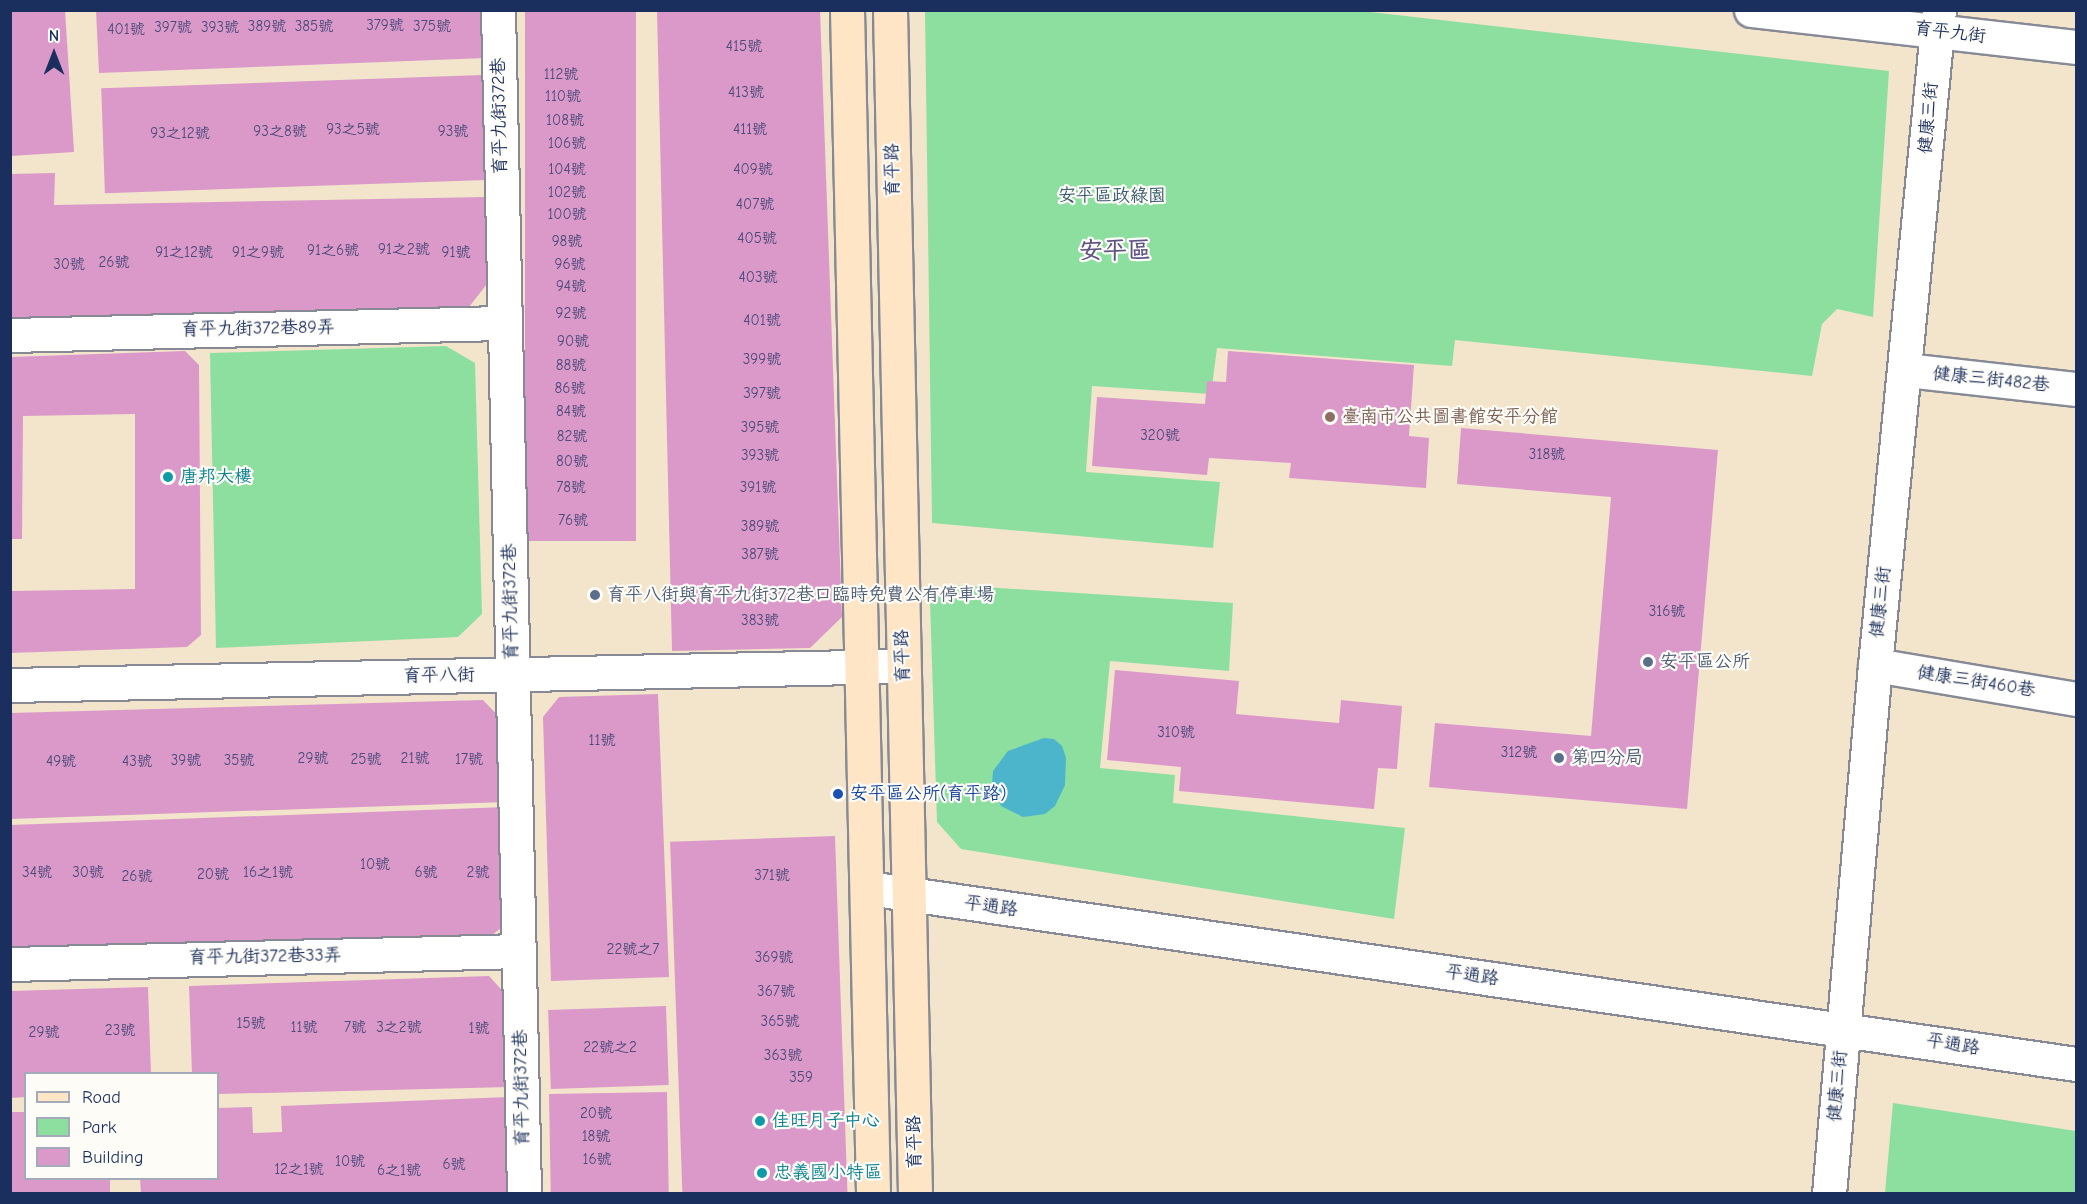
<!DOCTYPE html>
<meta charset="utf-8">
<style>
body{margin:0}
#map{position:relative;width:2087px;height:1204px;overflow:hidden;background:#f3e5cc;font-family:"Comic Neue","LXGW WenKai TC",sans-serif}
div>[style]{position:absolute}
[style*='--x']{left:calc(var(--x)*1px);top:calc(var(--y)*1px);width:calc(var(--w)*1px);rotate:calc(var(--a)*1deg)}
.green>*{inset:0;background:#8ddfa0}
.water>*{inset:0;background:#4db5cb}
.building>*{inset:0;background:#da99c9;transform-origin:0 0}
.roads{filter:drop-shadow(2px 0 #878a95) drop-shadow(-2px 0 #878a95) drop-shadow(0 2px #878a95) drop-shadow(0 -2px #878a95)}
.street>*{height:33px;margin:-16.5px;padding:0 16.5px;transform-origin:16.5px;border-radius:16.5px;background:#fff}
.secondary>*{height:33px;margin:-16.5px;padding:0 16.5px;transform-origin:16.5px;border-radius:16.5px;background:#fde5c5}
.dots>*{width:16px;height:16px;translate:-50% -50%;box-sizing:border-box;border:3px solid #fdfcf7;border-radius:50%}
span{translate:-50% -50%;white-space:nowrap;text-align:center;line-height:1.15;-webkit-text-stroke:4.5px #fdfcf7;paint-order:stroke}
.number-label{font-size:15px;color:#4b4a79}
.number-label span{-webkit-text-stroke-width:0}
.street-label{font-size:18px;color:#1b2f5e}
.park-label{font-size:18px;color:#385b6e}
.education-label{font-size:18px;color:#785e54}
.left{translate:0 -50%;text-align:left}
.culture-label{font-size:18px;color:#0d838f}
.service-label{font-size:18px;color:#4e5e75}
.transit-label{font-size:18px;color:#164399}
.district-label{font-size:24px;color:#5e5483;font-weight:700}
.frame{position:absolute;inset:0;border:12px solid #1b2f5e;pointer-events:none}
.legend{position:absolute;left:24px;top:1072px;width:195px;height:108px;box-sizing:border-box;background:#fdfcf7;border:2px solid #a3aaba;margin:0;padding:8px 10px;list-style:none;font-size:18px;color:#1b2f5e}
.legend li{display:flex;align-items:center;gap:12px;height:30px}
.legend b{width:30px;border:2px solid #a3aaba}
.north{position:absolute;left:24px;top:24px;width:60px;height:60px;-webkit-text-stroke:4px #fdfcf7;paint-order:stroke;rotate:0deg;font-size:16px;font-weight:700;line-height:24px;text-align:center;color:#1b2f5e}
.north::after{content:'';display:block;margin:auto;width:21px;height:27px;background:#1b2f5e;clip-path:polygon(50% 0,100% 100%,50% 72%,0 100%)}
</style>
<div id="map">
<div class="green">
<i style="clip-path:polygon(925px 11px,1362px 11px,1889px 71px,1873px 317px,1837px 309px,1822px 324px,1812px 376px,1455px 340px,1452px 366px,1217px 348px,1211px 394px,1092px 386px,1086px 472px,1220px 482px,1213px 548px,932px 523px)"></i>
<i style="clip-path:polygon(446px 346px,475px 363px,482px 614px,458px 637px,216px 648px,210px 353px)"></i>
<i style="clip-path:polygon(952px 585px,1233px 603px,1229px 671px,1110px 661px,1100px 768px,1175px 775px,1173px 803px,1405px 828px,1394px 919px,961px 849px,937px 822px,930px 601px)"></i>
<i style="clip-path:polygon(1893px 1103px,2076px 1131px,2076px 1193px,1885px 1193px)"></i>
</div>
<div class="water">
<i style="clip-path:polygon(1044px 738px,1054px 739px,1062px 746px,1066px 758px,1065px 785px,1055px 806px,1045px 814px,1023px 817px,1001px 806px,992px 784px,993px 771px,1008px 751px)"></i>
</div>
<div class="building">
<i style="clip-path:polygon(10px 10px,65px 10px,74px 152px,10px 156px)"></i>
<i style="clip-path:polygon(96px 10px,484px 10px,486px 58px,99px 73px)"></i>
<i style="left:525px;top:10px;width:111px;height:531px"></i>
<i style="clip-path:polygon(657px 10px,820px 10px,842px 617px,810px 648px,672px 651px)"></i>
<i style="left:482px;top:75px;width:105px;height:381px;rotate:88deg"></i>
<i style="clip-path:polygon(55px 173px,54px 205px,485px 197px,487px 284px,465px 312px,10px 320px,10px 174px)"></i>
<i style="clip-path:polygon(185px 351px,199px 365px,201px 635px,187px 647px,10px 653px,10px 591px,135px 589px,135px 414px,23px 416px,22px 539px,10px 539px,10px 357px)"></i>
<i style="clip-path:polygon(1228px 351px,1414px 365px,1409px 436px,1429px 438px,1426px 488px,1289px 478px,1291px 463px,1209px 458px,1207px 475px,1092px 466px,1097px 397px,1205px 404px,1207px 381px,1226px 382px)"></i>
<i style="clip-path:polygon(1461px 428px,1718px 450px,1687px 809px,1429px 787px,1435px 723px,1591px 736px,1611px 497px,1457px 484px)"></i>
<i style="clip-path:polygon(1115px 670px,1239px 681px,1236px 714px,1339px 723px,1341px 700px,1402px 706px,1397px 769px,1378px 768px,1374px 809px,1179px 791px,1181px 767px,1107px 760px)"></i>
<i style="clip-path:polygon(658px 694px,669px 977px,551px 981px,543px 717px,559px 697px)"></i>
<i style="clip-path:polygon(483px 700px,502px 720px,506px 802px,10px 819px,10px 713px)"></i>
<i style="clip-path:polygon(507px 807px,510px 921px,487px 939px,10px 953px,10px 825px)"></i>
<i style="left:835px;top:836px;width:358px;height:165px;rotate:88deg"></i>
<i style="clip-path:polygon(489px 976px,508px 997px,511px 1087px,218px 1094px,218px 1074px,192px 1074px,189px 986px)"></i>
<i style="clip-path:polygon(148px 987px,151px 1074px,26px 1074px,26px 1097px,10px 1098px,10px 991px)"></i>
<i style="left:666px;top:1006px;width:79px;height:118px;rotate:88deg"></i>
<i style="left:667px;top:1092px;width:102px;height:118px;rotate:89deg"></i>
<i style="clip-path:polygon(508px 1097px,511px 1186px,505px 1194px,141px 1194px,140px 1178px,218px 1178px,218px 1108px,252px 1107px,253px 1133px,282px 1132px,281px 1106px)"></i>
<i style="clip-path:polygon(10px 1112px,26px 1112px,26px 1178px,110px 1178px,110px 1194px,10px 1194px)"></i>
</div>
<div class="roads">
<div class="street">
<i style="--x:498;--y:10;--w:1184;--a:88.74"></i>
<i style="--x:1751;--y:10;--w:327;--a:6.5"></i>
<i style="--x:10;--y:335;--w:495;--a:-1.4"></i>
<i style="--x:1906;--y:370;--w:171;--a:6.4"></i>
<i style="--x:1875;--y:665;--w:204;--a:9.6"></i>
<i style="--x:10;--y:685;--w:893;--a:-1.22"></i>
<i style="--x:868;--y:888;--w:1221;--a:8.29"></i>
<i style="--x:10;--y:964;--w:509;--a:-1.46"></i>
<i style="--x:1829;--y:1194;--w:531;--a:-85.03"></i>
<i style="--x:1875;--y:665;--w:658;--a:-84.42"></i>
</div>
<div class="secondary">
<i style="--x:847;--y:10;--w:1184;--a:88.74"></i>
<i style="--x:890;--y:10;--w:1184;--a:88.79"></i>
</div>
</div>
<div class="dots">
<i style="left:1330px;top:417px;background:#8d6e63"></i>
<i style="left:168px;top:477px;background:#0f9aa8"></i>
<i style="left:595px;top:595px;background:#5c6f8a"></i>
<i style="left:1648px;top:662px;background:#5c6f8a"></i>
<i style="left:1559px;top:758px;background:#5c6f8a"></i>
<i style="left:838px;top:794px;background:#1a4fb4"></i>
<i style="left:760px;top:1121px;background:#0f9aa8"></i>
<i style="left:762px;top:1173px;background:#0f9aa8"></i>
</div>
<div class="number-label">
<span style="left:385px;top:26px">379號</span>
<span style="left:267px;top:27px">389號</span>
<span style="left:314px;top:27px">385號</span>
<span style="left:432px;top:27px">375號</span>
<span style="left:173px;top:28px">397號</span>
<span style="left:220px;top:28px">393號</span>
<span style="left:126px;top:30px">401號</span>
<span style="left:744px;top:47px">415號</span>
<span style="left:561px;top:75px">112號</span>
<span style="left:746px;top:93px">413號</span>
<span style="left:563px;top:97px">110號</span>
<span style="left:565px;top:121px">108號</span>
<span style="left:353px;top:130px">93之5號</span>
<span style="left:750px;top:130px">411號</span>
<span style="left:280px;top:132px">93之8號</span>
<span style="left:453px;top:132px">93號</span>
<span style="left:180px;top:134px">93之12號</span>
<span style="left:567px;top:144px">106號</span>
<span style="left:567px;top:170px">104號</span>
<span style="left:753px;top:170px">409號</span>
<span style="left:567px;top:193px">102號</span>
<span style="left:755px;top:205px">407號</span>
<span style="left:567px;top:215px">100號</span>
<span style="left:757px;top:239px">405號</span>
<span style="left:567px;top:242px">98號</span>
<span style="left:404px;top:250px">91之2號</span>
<span style="left:333px;top:251px">91之6號</span>
<span style="left:184px;top:253px">91之12號</span>
<span style="left:258px;top:253px">91之9號</span>
<span style="left:456px;top:253px">91號</span>
<span style="left:114px;top:263px">26號</span>
<span style="left:69px;top:265px">30號</span>
<span style="left:570px;top:265px">96號</span>
<span style="left:758px;top:278px">403號</span>
<span style="left:571px;top:287px">94號</span>
<span style="left:571px;top:314px">92號</span>
<span style="left:762px;top:321px">401號</span>
<span style="left:573px;top:342px">90號</span>
<span style="left:762px;top:360px">399號</span>
<span style="left:571px;top:366px">88號</span>
<span style="left:570px;top:389px">86號</span>
<span style="left:762px;top:394px">397號</span>
<span style="left:571px;top:412px">84號</span>
<span style="left:760px;top:428px">395號</span>
<span style="left:1160px;top:436px">320號</span>
<span style="left:572px;top:437px">82號</span>
<span style="left:1547px;top:455px">318號</span>
<span style="left:760px;top:456px">393號</span>
<span style="left:572px;top:462px">80號</span>
<span style="left:571px;top:488px">78號</span>
<span style="left:758px;top:488px">391號</span>
<span style="left:573px;top:521px">76號</span>
<span style="left:760px;top:527px">389號</span>
<span style="left:760px;top:555px">387號</span>
<span style="left:1667px;top:612px">316號</span>
<span style="left:760px;top:621px">383號</span>
<span style="left:1176px;top:733px">310號</span>
<span style="left:602px;top:741px">11號</span>
<span style="left:1519px;top:753px">312號</span>
<span style="left:313px;top:759px">29號</span>
<span style="left:415px;top:759px">21號</span>
<span style="left:366px;top:760px">25號</span>
<span style="left:469px;top:760px">17號</span>
<span style="left:186px;top:761px">39號</span>
<span style="left:239px;top:761px">35號</span>
<span style="left:61px;top:762px">49號</span>
<span style="left:137px;top:762px">43號</span>
<span style="left:375px;top:865px">10號</span>
<span style="left:37px;top:873px">34號</span>
<span style="left:88px;top:873px">30號</span>
<span style="left:268px;top:873px">16之1號</span>
<span style="left:426px;top:873px">6號</span>
<span style="left:478px;top:873px">2號</span>
<span style="left:213px;top:875px">20號</span>
<span style="left:772px;top:876px">371號</span>
<span style="left:137px;top:877px">26號</span>
<span style="left:633px;top:950px">22號之7</span>
<span style="left:774px;top:958px">369號</span>
<span style="left:776px;top:992px">367號</span>
<span style="left:780px;top:1022px">365號</span>
<span style="left:251px;top:1024px">15號</span>
<span style="left:304px;top:1028px">11號</span>
<span style="left:355px;top:1028px">7號</span>
<span style="left:399px;top:1028px">3之2號</span>
<span style="left:479px;top:1029px">1號</span>
<span style="left:120px;top:1031px">23號</span>
<span style="left:44px;top:1033px">29號</span>
<span style="left:610px;top:1048px">22號之2</span>
<span style="left:783px;top:1056px">363號</span>
<span style="left:801px;top:1078px">359</span>
<span style="left:596px;top:1114px">20號</span>
<span style="left:596px;top:1137px">18號</span>
<span style="left:597px;top:1160px">16號</span>
<span style="left:350px;top:1162px">10號</span>
<span style="left:454px;top:1165px">6號</span>
<span style="left:299px;top:1170px">12之1號</span>
<span style="left:399px;top:1171px">6之1號</span>
</div>
<div class="street-label">
<span style="left:1950px;top:33px;rotate:7deg">育平九街</span>
<span style="left:500px;top:116px;rotate:-91deg">育平九街372巷</span>
<span style="left:1929px;top:118px;rotate:-85deg">健康三街</span>
<span style="left:893px;top:170px;rotate:-91deg">育平路</span>
<span style="left:258px;top:329px;rotate:-1deg">育平九街372巷89弄</span>
<span style="left:1991px;top:380px;rotate:6deg">健康三街482巷</span>
<span style="left:511px;top:602px;rotate:-91deg">育平九街372巷</span>
<span style="left:1881px;top:602px;rotate:-84deg">健康三街</span>
<span style="left:903px;top:656px;rotate:-92deg">育平路</span>
<span style="left:439px;top:676px;rotate:-1deg">育平八街</span>
<span style="left:1976px;top:682px;rotate:9deg">健康三街460巷</span>
<span style="left:991px;top:907px;rotate:8deg">平通路</span>
<span style="left:265px;top:957px;rotate:-1deg">育平九街372巷33弄</span>
<span style="left:1472px;top:976px;rotate:8deg">平通路</span>
<span style="left:1953px;top:1045px;rotate:9deg">平通路</span>
<span style="left:1838px;top:1086px;rotate:-85deg">健康三街</span>
<span style="left:522px;top:1088px;rotate:-91deg">育平九街372巷</span>
<span style="left:915px;top:1142px;rotate:-91deg">育平路</span>
</div>
<div class="park-label">
<span style="left:1112px;top:196px">安平區政綠園</span>
</div>
<div class="education-label">
<span class="left" style="left:1342px;top:417px">臺南市公共圖書館安平分館</span>
</div>
<div class="culture-label">
<span class="left" style="left:180px;top:477px">唐邦大樓</span>
<span class="left" style="left:772px;top:1121px">佳旺月子中心</span>
<span class="left" style="left:774px;top:1173px">忠義國小特區</span>
</div>
<div class="service-label">
<span class="left" style="left:607px;top:595px">育平八街與育平九街372巷口臨時免費公有停車場</span>
<span class="left" style="left:1660px;top:662px">安平區公所</span>
<span class="left" style="left:1571px;top:758px">第四分局</span>
</div>
<div class="transit-label">
<span class="left" style="left:850px;top:794px">安平區公所(育平路)</span>
</div>
<div class="district-label">
<span style="left:1115px;top:251px">安平區</span>
</div>
<div class="frame"></div>
<ul class="legend">
<li><b style="height:8px;background:#fde5c5"></b>Road</li>
<li><b style="height:16px;background:#8ddfa0"></b>Park</li>
<li><b style="height:16px;background:#da99c9"></b>Building</li>
</ul>
<div class="north">N</div>
</div>
